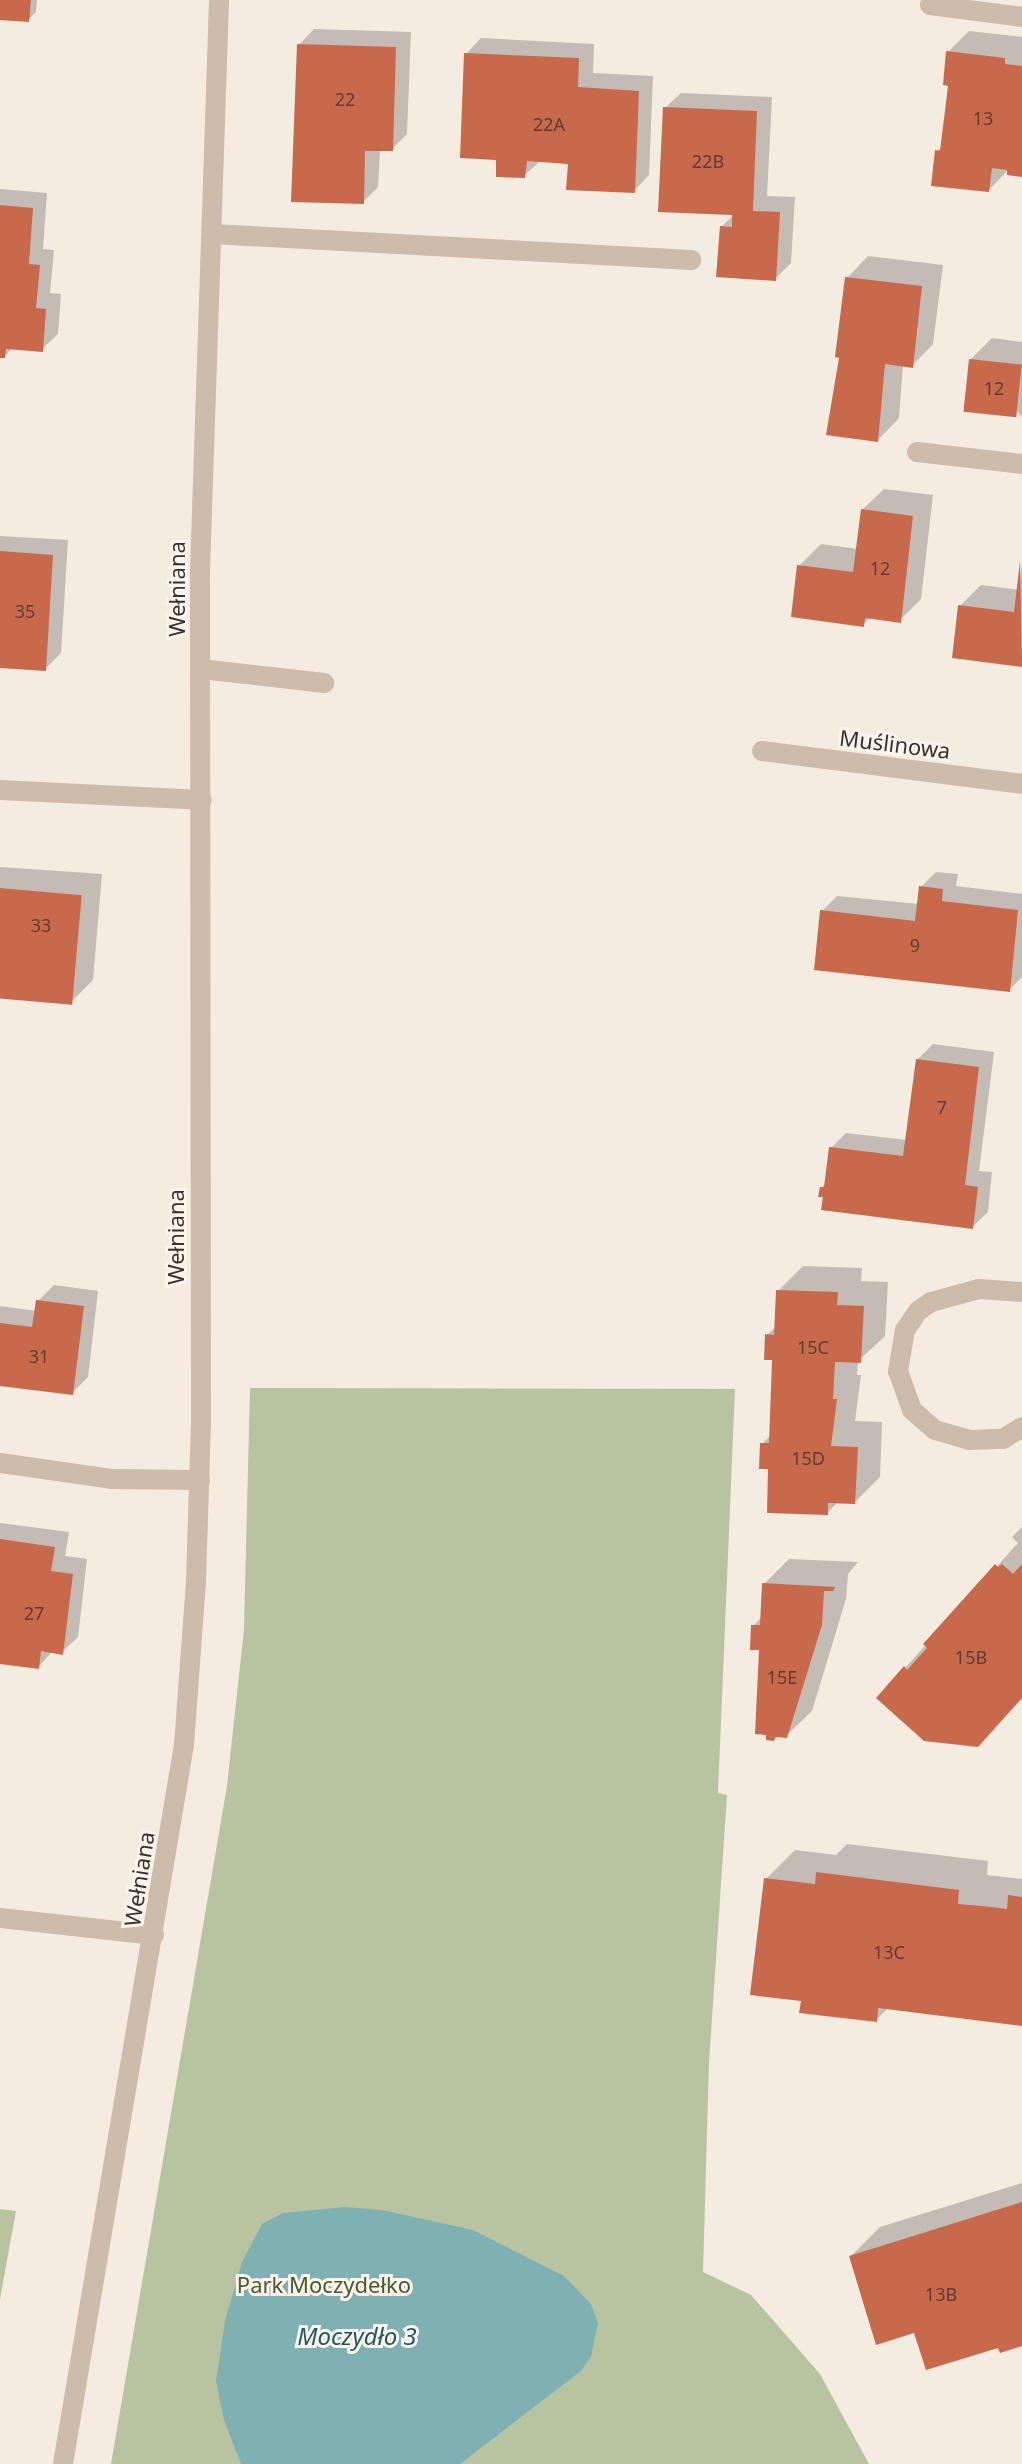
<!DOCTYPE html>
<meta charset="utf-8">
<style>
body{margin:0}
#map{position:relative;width:1022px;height:2464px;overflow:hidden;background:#f4ebe1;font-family:"Noto Sans",sans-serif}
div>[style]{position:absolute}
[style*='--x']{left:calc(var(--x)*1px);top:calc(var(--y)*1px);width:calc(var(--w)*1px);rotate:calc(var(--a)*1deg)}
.green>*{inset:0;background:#b8c4a0}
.water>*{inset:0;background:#7fb0b2}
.shadow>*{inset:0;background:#0003}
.building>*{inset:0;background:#c8694b;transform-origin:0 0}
.service>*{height:20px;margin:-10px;padding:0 10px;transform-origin:10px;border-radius:10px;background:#cdbbac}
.minor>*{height:20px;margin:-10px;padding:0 10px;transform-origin:10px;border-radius:10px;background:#cdbbac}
span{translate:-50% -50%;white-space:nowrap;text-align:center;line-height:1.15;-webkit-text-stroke:6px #fbf5ee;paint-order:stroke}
.number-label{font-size:18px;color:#5e3e33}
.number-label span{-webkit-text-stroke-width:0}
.street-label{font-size:22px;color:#3b302b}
.park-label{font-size:22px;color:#4a5a2e}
.water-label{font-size:24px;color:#1f5a5e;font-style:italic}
</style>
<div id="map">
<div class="green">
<i style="clip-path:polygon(250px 1388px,735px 1389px,718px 1793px,727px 1795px,709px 2063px,703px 2272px,751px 2295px,820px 2374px,869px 2464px,111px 2464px,227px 1786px,244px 1629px)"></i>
<i style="clip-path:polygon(0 2209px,16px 2211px,0 2299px)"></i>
</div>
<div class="water">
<i style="clip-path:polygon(345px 2207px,382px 2210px,473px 2230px,564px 2276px,591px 2304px,598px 2323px,591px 2357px,581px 2371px,460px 2464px,241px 2464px,224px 2420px,216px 2381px,225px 2321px,242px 2262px,262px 2224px,283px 2213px)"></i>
</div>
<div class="shadow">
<i style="clip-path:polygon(0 0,37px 0,36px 12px,28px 20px,0 18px)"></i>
<i style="clip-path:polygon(314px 29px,411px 32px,407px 134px,392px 149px,380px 149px,378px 187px,363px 202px,299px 45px)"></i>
<i style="clip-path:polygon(969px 31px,1022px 37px,1022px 175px,1009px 169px,989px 190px,937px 151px,943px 145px,950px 84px,948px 52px)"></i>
<i style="clip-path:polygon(481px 38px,594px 44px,593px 73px,653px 76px,649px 175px,634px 191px,570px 162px,541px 160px,524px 176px,498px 158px,466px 54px)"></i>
<i style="clip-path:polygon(681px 93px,772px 97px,767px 196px,795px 197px,791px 263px,775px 279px,721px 227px,735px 214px,665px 108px)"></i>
<i style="clip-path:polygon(0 189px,47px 193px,43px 249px,54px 250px,50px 293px,61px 294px,58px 334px,42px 349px,13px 347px,5px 356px,0 356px)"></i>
<i style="clip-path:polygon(868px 256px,943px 265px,933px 344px,912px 366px,903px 364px,899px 418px,878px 440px,847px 278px)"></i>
<i style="clip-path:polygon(992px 338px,1022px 342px,1022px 417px,971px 359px)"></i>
<i style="clip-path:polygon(884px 489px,933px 495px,921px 599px,900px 620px,871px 617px,863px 624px,799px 566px,821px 544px,858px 549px,862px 510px)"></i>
<i style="clip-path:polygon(0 536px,68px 540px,61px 653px,45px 669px,0 666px)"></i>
<i style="clip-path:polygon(1022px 562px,1022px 665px,955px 656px,960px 606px,981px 585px,1019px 590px)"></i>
<i style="clip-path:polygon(0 867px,102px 874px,93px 980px,72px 1001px,0 996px)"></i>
<i style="clip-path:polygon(936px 872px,958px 874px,956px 886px,1022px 894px,1022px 977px,1009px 990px,822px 911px,837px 896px,919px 904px,921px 887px)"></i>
<i style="clip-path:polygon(933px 1044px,994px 1052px,979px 1171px,992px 1172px,988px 1212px,972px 1227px,823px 1208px,822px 1187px,827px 1183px,831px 1148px,846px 1133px,907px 1140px,917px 1060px)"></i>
<i style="clip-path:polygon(803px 1266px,862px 1268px,861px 1281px,888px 1282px,885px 1336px,858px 1361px,857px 1375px,861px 1375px,855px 1421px,882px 1422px,880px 1477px,855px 1502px,839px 1501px,827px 1513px,771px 1467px,762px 1444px,771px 1435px,775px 1358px,767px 1335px,776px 1326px,778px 1291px)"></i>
<i style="clip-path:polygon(54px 1285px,98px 1291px,88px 1377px,72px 1393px,0 1384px,0 1306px,37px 1311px,38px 1301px)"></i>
<i style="clip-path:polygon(0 1523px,69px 1532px,65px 1556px,87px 1559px,78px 1637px,62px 1652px,53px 1651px,38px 1667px,0 1662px)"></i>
<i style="clip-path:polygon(1022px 1527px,1022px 1698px,977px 1745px,925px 1739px,905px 1668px,1018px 1543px,1012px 1537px)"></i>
<i style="clip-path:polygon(789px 1559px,858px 1562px,848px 1574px,846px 1599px,812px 1711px,786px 1736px,753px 1626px,762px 1617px,764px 1584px)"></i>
<i style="clip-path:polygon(847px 1844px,988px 1861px,987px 1875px,1022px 1879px,1022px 2023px,889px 2007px,876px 2020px,803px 1999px,766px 1879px,795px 1850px,836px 1855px)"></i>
<i style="clip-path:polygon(1022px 2183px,1022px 2344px,1000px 2346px,916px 2331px,851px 2256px,880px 2227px)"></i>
</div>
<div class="building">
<i style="clip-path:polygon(0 0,31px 0,29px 22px,0 20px)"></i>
<i style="clip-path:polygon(297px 44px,396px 47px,393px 151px,365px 151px,364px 204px,291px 202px)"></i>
<i style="clip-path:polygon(946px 51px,1005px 58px,1005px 64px,1022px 66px,1022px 177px,1007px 175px,1007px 170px,992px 168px,989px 192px,931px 186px,935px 150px,940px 151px,948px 86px,943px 85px)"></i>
<i style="clip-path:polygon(464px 53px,579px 58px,578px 87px,639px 91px,635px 193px,566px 190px,568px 164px,527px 161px,525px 178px,496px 177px,496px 160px,460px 158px)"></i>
<i style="clip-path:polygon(663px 107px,757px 111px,753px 211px,780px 212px,776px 281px,716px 277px,720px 226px,732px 227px,732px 215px,658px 212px)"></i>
<i style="clip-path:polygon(0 205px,33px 208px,29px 264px,40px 265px,36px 308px,46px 309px,43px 352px,6px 349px,5px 358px,0 358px)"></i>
<i style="clip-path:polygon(845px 277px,922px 286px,913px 368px,885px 364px,878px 442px,826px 435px,839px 358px,835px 357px)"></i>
<i style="left:969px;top:359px;width:53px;height:53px;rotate:6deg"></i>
<i style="clip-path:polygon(861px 509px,913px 516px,901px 623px,865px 618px,864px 627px,791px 617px,797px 565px,853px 572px)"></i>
<i style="clip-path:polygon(0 551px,53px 555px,46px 671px,0 668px)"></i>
<i style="clip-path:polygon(1020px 561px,1022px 667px,952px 658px,958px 605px,1014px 612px)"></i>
<i style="clip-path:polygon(919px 886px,943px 889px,942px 901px,1018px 910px,1010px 992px,814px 970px,820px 910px,915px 921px)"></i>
<i style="left:0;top:888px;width:82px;height:110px;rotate:5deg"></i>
<i style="clip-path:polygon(916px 1059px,979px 1067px,965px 1185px,978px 1187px,973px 1229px,821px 1210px,823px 1197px,818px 1197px,820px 1187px,824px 1187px,829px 1147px,903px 1156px)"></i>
<i style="clip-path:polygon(776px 1290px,838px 1292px,837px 1305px,864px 1306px,861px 1363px,835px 1362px,833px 1399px,837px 1399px,831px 1446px,858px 1447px,855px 1504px,828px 1503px,828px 1515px,767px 1513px,768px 1469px,759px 1469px,760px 1443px,769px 1443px,772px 1360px,764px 1360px,765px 1334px,774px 1335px)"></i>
<i style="clip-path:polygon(36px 1300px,84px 1306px,73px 1395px,0 1386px,0 1323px,32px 1327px)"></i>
<i style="clip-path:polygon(0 1539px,55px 1547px,51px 1571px,73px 1574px,63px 1655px,41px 1651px,39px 1669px,0 1664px)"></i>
<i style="clip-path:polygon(995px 1564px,998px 1567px,1002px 1564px,1013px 1574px,1022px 1564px,1022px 1698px,978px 1747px,924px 1741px,876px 1698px,904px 1666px,907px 1670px,927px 1648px,923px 1644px)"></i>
<i style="clip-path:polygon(762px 1583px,835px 1587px,833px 1591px,824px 1591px,822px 1625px,787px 1738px,776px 1737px,774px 1741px,766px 1740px,766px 1735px,755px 1734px,759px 1650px,750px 1650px,751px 1625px,760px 1625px)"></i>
<i style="clip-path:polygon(816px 1872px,959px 1890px,958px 1904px,982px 1906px,1007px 1909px,1008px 1895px,1022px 1897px,1022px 2026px,878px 2008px,877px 2022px,799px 2013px,801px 2001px,750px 1995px,764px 1878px,815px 1884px)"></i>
<i style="clip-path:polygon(1022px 2202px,1022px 2346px,1000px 2353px,998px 2348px,926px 2370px,914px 2333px,876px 2345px,849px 2256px)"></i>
</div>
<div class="service">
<i style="--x:212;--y:234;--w:480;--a:3.1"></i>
<i style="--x:0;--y:790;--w:202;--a:2.8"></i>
<i style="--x:1022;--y:1292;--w:43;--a:-176"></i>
<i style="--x:979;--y:1289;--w:50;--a:164.8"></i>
<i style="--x:931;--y:1302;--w:16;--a:145"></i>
<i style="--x:918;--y:1311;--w:23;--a:124"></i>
<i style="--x:905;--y:1330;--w:42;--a:99.7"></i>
<i style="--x:898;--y:1371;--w:41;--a:70.3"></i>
<i style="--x:912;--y:1410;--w:30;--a:41"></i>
<i style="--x:935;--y:1430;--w:35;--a:16"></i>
<i style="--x:969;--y:1440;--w:34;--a:-2"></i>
<i style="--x:1003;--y:1439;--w:22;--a:-32"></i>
<i style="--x:0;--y:1463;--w:114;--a:8.1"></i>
<i style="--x:113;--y:1479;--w:87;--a:0.7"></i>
</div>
<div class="minor">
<i style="--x:930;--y:5;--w:93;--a:7.4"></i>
<i style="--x:917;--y:452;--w:106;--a:6.5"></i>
<i style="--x:201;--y:669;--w:124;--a:6.5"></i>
<i style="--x:762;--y:751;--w:262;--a:7.2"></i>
<i style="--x:0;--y:1918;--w:155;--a:6.3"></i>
<i style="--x:63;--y:2464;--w:729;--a:-80.45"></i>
<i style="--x:184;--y:1745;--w:164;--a:-85.8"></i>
<i style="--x:196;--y:1581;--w:156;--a:-88.2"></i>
<i style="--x:201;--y:1425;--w:854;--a:-90.07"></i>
<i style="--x:200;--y:571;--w:571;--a:-88.09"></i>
</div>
<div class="number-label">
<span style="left:345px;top:99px">22</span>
<span style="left:983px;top:118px">13</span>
<span style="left:549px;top:124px">22A</span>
<span style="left:708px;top:161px">22B</span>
<span style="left:994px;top:388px">12</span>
<span style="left:880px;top:568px">12</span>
<span style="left:25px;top:611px">35</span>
<span style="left:41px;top:925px">33</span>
<span style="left:915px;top:945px">9</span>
<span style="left:942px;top:1107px">7</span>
<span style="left:813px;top:1347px">15C</span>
<span style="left:39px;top:1356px">31</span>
<span style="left:808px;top:1458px">15D</span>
<span style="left:34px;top:1613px">27</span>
<span style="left:971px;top:1657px">15B</span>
<span style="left:782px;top:1677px">15E</span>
<span style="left:889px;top:1952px">13C</span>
<span style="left:941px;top:2294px">13B</span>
</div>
<div class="street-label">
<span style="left:177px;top:589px;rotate:-90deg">Wełniana</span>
<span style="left:895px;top:744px;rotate:7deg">Muślinowa</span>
<span style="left:176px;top:1237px;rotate:-90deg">Wełniana</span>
<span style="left:139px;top:1879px;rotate:-81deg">Wełniana</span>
</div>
<div class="park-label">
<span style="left:324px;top:2285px">Park Moczydełko</span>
</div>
<div class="water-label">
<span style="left:357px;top:2336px">Moczydło 3</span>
</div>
</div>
